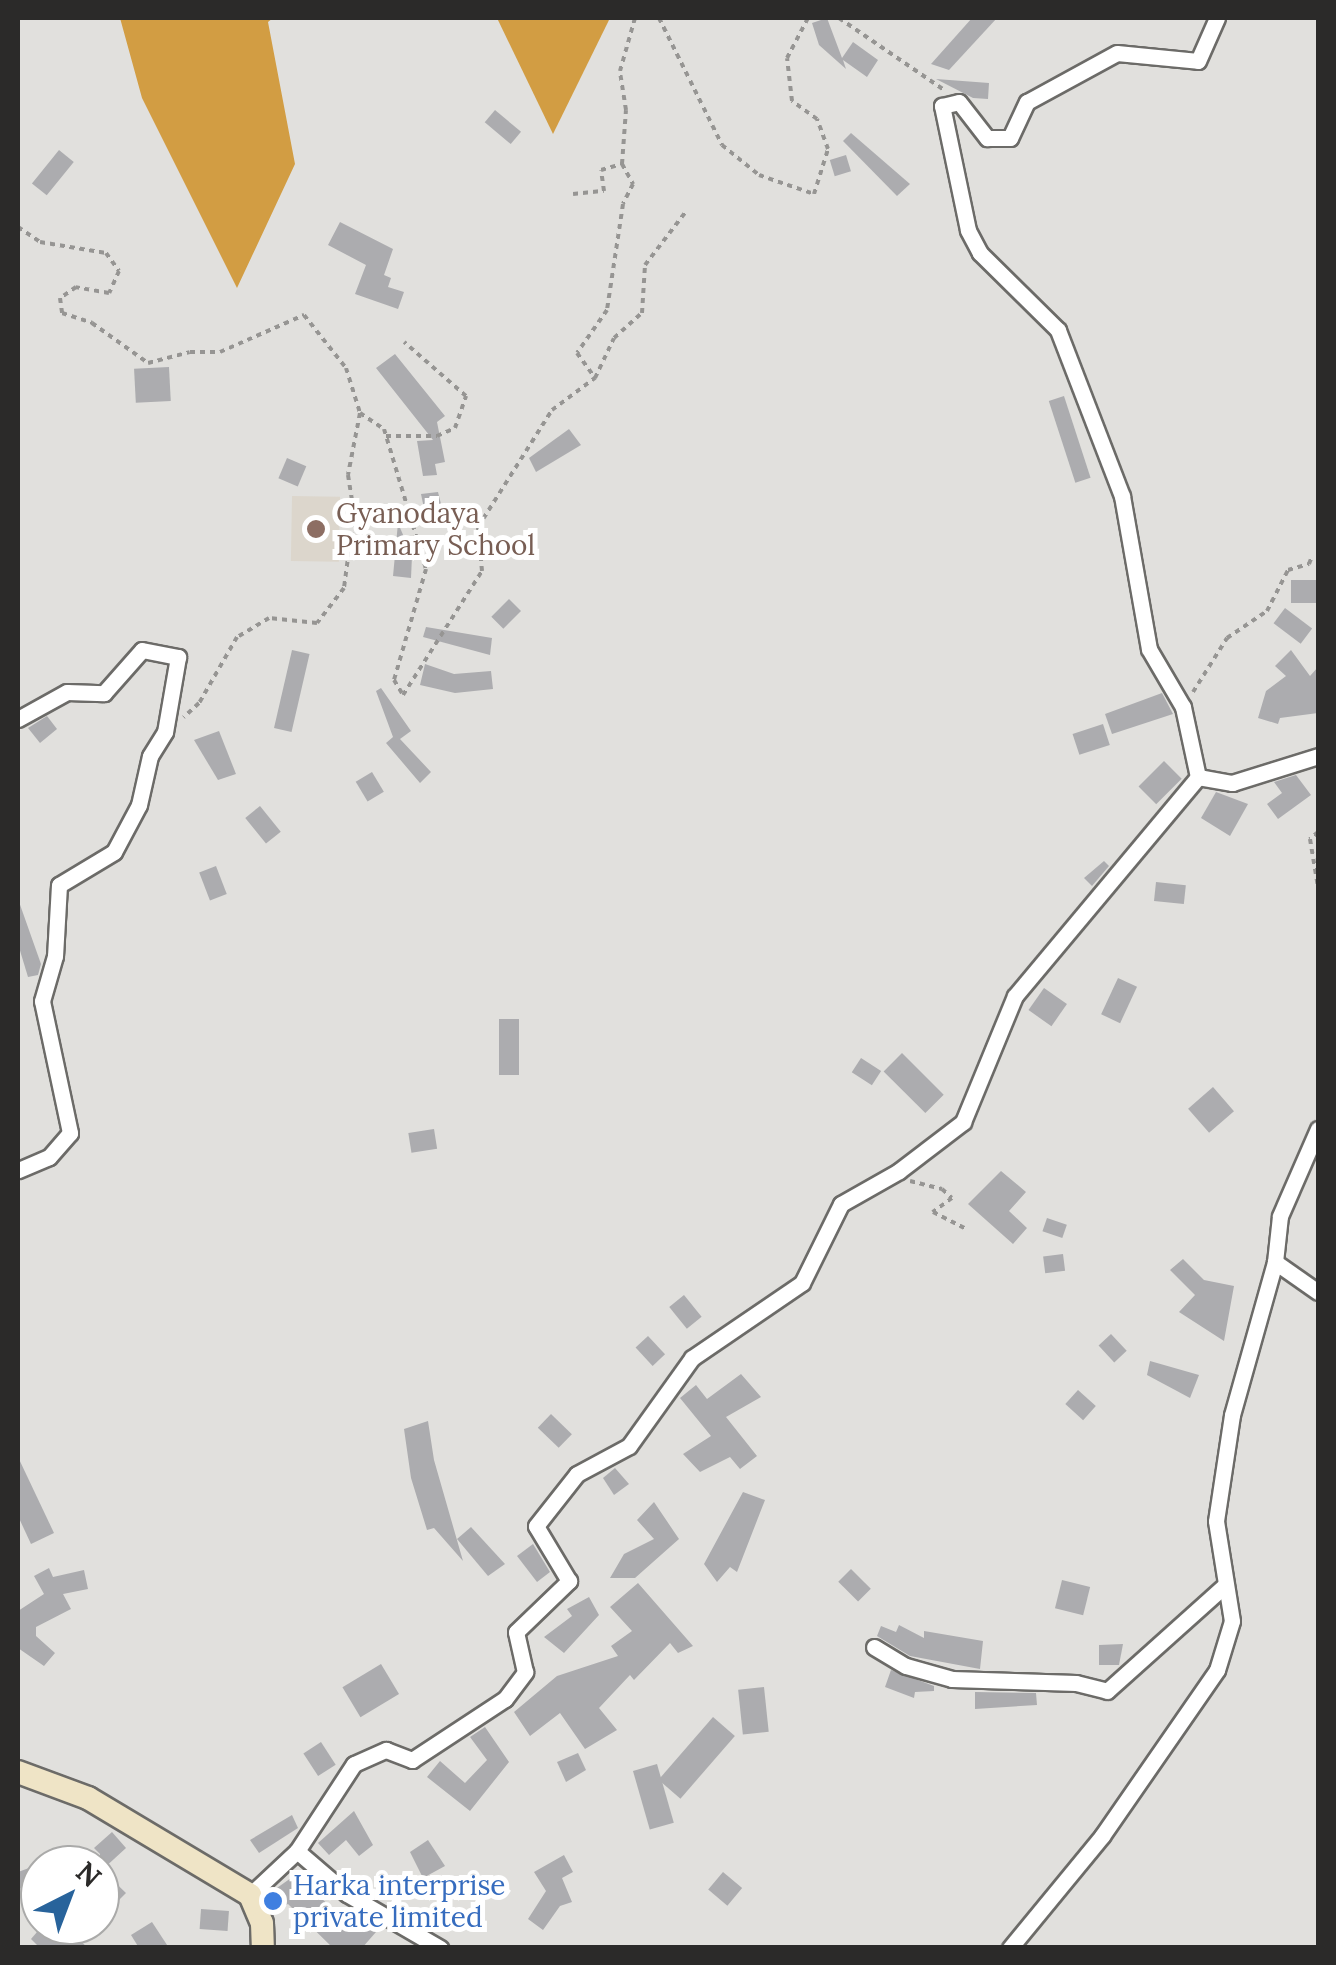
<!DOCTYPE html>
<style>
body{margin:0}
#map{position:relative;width:1336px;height:1965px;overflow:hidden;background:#e1e0dd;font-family:Lora,serif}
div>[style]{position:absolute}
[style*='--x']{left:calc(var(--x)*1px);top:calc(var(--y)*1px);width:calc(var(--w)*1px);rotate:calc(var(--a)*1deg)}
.built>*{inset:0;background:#dcd6cc;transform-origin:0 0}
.forest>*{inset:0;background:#d29d43}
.building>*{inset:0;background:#acacaf;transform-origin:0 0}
.path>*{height:4px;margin-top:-2px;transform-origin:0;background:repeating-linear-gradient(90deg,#969593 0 5px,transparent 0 10px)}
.roads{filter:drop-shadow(2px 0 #6c6b68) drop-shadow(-2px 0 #6c6b68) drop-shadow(0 2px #6c6b68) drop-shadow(0 -2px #6c6b68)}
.street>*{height:15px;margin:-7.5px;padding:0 7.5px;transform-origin:7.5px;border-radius:7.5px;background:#fff}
.secondary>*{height:22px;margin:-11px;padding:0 11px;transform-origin:11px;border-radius:11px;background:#efe4c6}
.dots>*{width:28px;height:28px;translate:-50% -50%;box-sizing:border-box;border:5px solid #fff;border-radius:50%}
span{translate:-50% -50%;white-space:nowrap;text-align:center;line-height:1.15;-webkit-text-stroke:10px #fff;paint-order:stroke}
.education-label{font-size:28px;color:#785e54}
.left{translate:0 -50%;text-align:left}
.shop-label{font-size:28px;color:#366cbe}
.frame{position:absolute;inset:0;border:20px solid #2b2a29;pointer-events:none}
.north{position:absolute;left:20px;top:1845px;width:100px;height:100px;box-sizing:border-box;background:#fff;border:2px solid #aaaaa9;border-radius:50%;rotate:42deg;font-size:28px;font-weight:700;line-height:40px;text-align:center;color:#2b2a29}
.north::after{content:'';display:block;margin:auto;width:35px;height:45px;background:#28639b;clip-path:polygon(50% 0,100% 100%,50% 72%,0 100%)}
</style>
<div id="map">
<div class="built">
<i style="left:292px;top:496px;width:48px;height:65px;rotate:1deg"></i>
</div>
<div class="forest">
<i style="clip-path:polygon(120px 18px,273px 18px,268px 22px,295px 164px,237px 288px,142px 98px)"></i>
<i style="clip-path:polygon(497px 18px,610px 18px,553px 134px)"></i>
</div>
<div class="building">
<i style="clip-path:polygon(827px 18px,842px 58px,853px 42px,878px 60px,867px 77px,843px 60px,846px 69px,819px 45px,812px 23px)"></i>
<i style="clip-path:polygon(972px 18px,997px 18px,949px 70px,931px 64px)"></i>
<i style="clip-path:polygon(936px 79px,989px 83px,988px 99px,973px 98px)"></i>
<i style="left:495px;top:110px;width:34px;height:16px;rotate:40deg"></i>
<i style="clip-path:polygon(851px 133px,910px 184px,897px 196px,843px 141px)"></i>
<i style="left:59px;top:150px;width:19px;height:43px;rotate:39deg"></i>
<i style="left:846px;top:155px;width:17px;height:17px;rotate:73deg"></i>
<i style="clip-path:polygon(340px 222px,393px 249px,384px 275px,391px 278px,388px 287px,404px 292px,398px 309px,355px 294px,366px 265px,328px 245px)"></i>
<i style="clip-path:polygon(395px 354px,445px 416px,437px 422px,445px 462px,435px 464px,437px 475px,423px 476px,417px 441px,433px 440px,376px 368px)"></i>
<i style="left:169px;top:367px;width:34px;height:35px;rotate:87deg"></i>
<i style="left:1064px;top:396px;width:86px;height:16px;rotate:72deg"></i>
<i style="clip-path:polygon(569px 429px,581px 445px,536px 472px,529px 458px)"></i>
<i style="left:287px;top:458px;width:21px;height:22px;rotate:23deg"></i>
<i style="clip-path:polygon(438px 492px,444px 516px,426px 518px,421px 494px)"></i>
<i style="clip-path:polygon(398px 523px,412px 556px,411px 578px,393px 576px)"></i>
<i style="left:1291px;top:580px;width:27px;height:23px"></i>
<i style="left:509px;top:599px;width:17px;height:25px;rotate:45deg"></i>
<i style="left:1285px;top:608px;width:34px;height:19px;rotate:37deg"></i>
<i style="clip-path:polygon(426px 627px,492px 638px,490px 655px,423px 637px)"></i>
<i style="left:292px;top:650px;width:18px;height:80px;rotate:13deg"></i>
<i style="clip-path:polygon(1291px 650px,1310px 676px,1318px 667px,1318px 713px,1280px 718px,1278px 724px,1258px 718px,1266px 691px,1286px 676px,1275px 666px)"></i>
<i style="clip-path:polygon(425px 664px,454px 674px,491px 671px,493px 689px,455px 693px,420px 685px)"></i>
<i style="clip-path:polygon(381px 688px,411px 731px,400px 739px,431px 772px,420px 783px,386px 743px,393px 737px,376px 691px)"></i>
<i style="clip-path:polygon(1162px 693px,1173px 714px,1112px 734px,1105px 714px)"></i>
<i style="clip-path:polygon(47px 716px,57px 729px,40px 743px,28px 728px)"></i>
<i style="left:1103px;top:724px;width:22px;height:32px;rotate:72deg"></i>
<i style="clip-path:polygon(219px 731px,236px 774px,218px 780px,194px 740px)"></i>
<i style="left:1164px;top:761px;width:25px;height:36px;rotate:45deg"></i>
<i style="left:372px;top:772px;width:23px;height:19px;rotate:59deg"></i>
<i style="clip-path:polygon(1296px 775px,1311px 795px,1278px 819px,1267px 804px,1282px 793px,1274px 782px)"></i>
<i style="clip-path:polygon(1216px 792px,1248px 804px,1230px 836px,1201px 818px)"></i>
<i style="left:260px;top:806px;width:33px;height:19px;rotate:51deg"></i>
<i style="clip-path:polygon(1104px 861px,1109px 866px,1092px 886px,1084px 878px)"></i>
<i style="left:216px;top:866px;width:30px;height:18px;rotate:69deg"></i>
<i style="left:1156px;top:882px;width:30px;height:19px;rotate:6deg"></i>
<i style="clip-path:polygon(18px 899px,41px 964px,38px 975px,28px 977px,18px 944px)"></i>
<i style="left:1118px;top:978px;width:21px;height:40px;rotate:25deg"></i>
<i style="left:1044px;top:988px;width:28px;height:27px;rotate:35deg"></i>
<i style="left:499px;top:1019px;width:20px;height:56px"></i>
<i style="left:902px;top:1053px;width:59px;height:26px;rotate:45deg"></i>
<i style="left:861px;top:1058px;width:24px;height:17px;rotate:33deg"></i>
<i style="left:1213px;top:1087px;width:32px;height:33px;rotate:49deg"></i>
<i style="left:434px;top:1129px;width:20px;height:26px;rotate:81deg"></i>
<i style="clip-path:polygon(1001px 1171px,1026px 1192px,1009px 1211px,1027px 1228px,1013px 1244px,968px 1204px)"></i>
<i style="left:1047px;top:1218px;width:21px;height:14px;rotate:19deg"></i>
<i style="left:1063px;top:1254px;width:17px;height:20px;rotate:83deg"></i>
<i style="clip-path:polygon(1183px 1259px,1204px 1280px,1234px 1286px,1224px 1341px,1179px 1312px,1195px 1295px,1170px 1270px)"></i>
<i style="left:684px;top:1295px;width:28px;height:19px;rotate:51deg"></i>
<i style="left:1111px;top:1334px;width:23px;height:17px;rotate:47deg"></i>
<i style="left:648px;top:1336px;width:25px;height:17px;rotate:47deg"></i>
<i style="clip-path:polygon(1150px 1361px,1199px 1375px,1190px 1398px,1147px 1375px)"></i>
<i style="clip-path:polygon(741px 1374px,761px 1397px,726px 1417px,757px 1456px,740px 1469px,730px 1457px,700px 1472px,683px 1454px,711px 1436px,680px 1398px,696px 1385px,707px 1399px)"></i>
<i style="left:1078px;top:1390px;width:24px;height:19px;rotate:42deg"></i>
<i style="left:551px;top:1414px;width:29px;height:19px;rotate:44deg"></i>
<i style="clip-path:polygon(428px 1421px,434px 1460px,463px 1561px,434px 1528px,427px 1530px,411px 1478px,404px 1429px)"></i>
<i style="clip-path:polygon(18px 1457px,54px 1533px,31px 1544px,18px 1516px)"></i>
<i style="clip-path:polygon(615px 1468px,629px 1484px,614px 1495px,603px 1478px)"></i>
<i style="clip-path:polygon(743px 1492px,765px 1500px,737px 1572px,730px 1567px,717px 1582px,704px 1564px)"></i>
<i style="clip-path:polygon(654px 1502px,679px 1539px,635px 1578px,610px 1578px,624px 1554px,654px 1539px,637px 1520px)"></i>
<i style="clip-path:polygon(471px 1527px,505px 1564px,488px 1576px,457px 1539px)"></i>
<i style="clip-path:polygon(533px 1544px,550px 1572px,537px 1582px,517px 1556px)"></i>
<i style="clip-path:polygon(49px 1568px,53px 1577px,84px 1570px,88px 1589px,63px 1594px,71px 1609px,36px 1627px,36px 1636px,55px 1653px,44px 1666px,18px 1648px,18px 1611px,44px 1594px,34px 1576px)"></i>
<i style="left:851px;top:1569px;width:28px;height:18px;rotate:45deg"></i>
<i style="left:1062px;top:1580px;width:29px;height:29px;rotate:14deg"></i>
<i style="clip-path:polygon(638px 1583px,693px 1646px,678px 1653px,670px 1643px,634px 1680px,630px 1675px,599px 1708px,617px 1730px,585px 1749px,560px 1713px,530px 1736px,514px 1712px,557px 1676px,618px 1656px,611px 1646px,632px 1631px,610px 1607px)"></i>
<i style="clip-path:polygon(589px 1597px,599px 1615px,564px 1653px,544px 1637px,572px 1616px,567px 1609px)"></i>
<i style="clip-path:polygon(899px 1625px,924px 1638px,924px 1631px,983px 1641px,980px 1669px,910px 1656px,877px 1636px,881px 1626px,896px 1632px)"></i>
<i style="clip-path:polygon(1123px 1644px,1119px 1665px,1099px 1665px,1099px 1645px)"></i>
<i style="left:381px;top:1664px;width:35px;height:45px;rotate:59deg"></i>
<i style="clip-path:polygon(891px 1670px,934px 1686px,934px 1691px,915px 1692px,914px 1698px,885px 1687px)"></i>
<i style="left:764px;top:1687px;width:45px;height:26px;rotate:84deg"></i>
<i style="clip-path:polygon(975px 1692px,1036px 1693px,1037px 1705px,975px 1709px)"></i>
<i style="left:713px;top:1717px;width:29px;height:83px;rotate:41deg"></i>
<i style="clip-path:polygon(485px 1727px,509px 1762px,470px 1811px,427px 1777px,440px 1761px,465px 1783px,487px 1760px,470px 1737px)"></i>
<i style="left:321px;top:1742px;width:27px;height:21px;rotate:57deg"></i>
<i style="clip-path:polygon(578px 1753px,586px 1770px,566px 1782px,557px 1762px)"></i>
<i style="left:657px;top:1764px;width:61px;height:25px;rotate:74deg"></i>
<i style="clip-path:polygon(354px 1811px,373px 1845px,359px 1856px,346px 1840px,329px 1855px,318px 1843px)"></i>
<i style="clip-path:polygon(292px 1815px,298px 1828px,259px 1853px,250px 1840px)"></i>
<i style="clip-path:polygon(112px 1832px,126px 1848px,102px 1870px,126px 1893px,108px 1911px,100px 1904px,100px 1854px,94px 1848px)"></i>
<i style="clip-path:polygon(428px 1840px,445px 1866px,423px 1878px,410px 1852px)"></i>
<i style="clip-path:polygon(564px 1855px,573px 1872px,562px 1878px,572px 1902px,560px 1906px,543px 1930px,528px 1919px,546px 1891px,534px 1872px)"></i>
<i style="clip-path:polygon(40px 1864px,40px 1882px,18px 1889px,18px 1872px)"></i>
<i style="left:723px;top:1872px;width:25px;height:23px;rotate:40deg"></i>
<i style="clip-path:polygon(291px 1878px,302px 1899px,312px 1890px,350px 1924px,355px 1918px,376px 1932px,362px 1948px,333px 1948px,288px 1904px,274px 1911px,267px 1895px)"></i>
<i style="left:201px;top:1909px;width:28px;height:20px;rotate:4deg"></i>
<i style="clip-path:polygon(152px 1922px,169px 1948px,139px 1948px,131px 1935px)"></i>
<i style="clip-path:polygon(43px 1925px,63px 1925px,88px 1948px,40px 1948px,31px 1939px)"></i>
</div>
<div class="path">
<i style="--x:659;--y:18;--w:142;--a:63.6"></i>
<i style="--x:722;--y:145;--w:48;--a:39"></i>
<i style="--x:759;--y:175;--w:58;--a:19.1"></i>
<i style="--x:814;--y:194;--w:47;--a:-72.7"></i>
<i style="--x:828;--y:149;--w:32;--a:-110"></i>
<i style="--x:817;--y:119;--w:31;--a:-144"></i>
<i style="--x:792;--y:101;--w:43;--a:-96.6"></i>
<i style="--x:787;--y:58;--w:45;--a:-62.3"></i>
<i style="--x:839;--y:18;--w:127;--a:34.4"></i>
<i style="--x:622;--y:164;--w:54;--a:-85.8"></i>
<i style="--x:626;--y:110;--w:39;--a:-99"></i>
<i style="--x:620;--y:71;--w:55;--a:-74.2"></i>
<i style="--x:573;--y:194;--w:31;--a:-6"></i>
<i style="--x:604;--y:191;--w:21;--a:-98"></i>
<i style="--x:601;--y:170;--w:22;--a:-16"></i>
<i style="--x:622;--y:164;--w:23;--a:61"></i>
<i style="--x:633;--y:184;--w:22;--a:117"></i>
<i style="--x:623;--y:204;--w:107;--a:98.6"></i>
<i style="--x:607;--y:310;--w:52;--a:124.9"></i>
<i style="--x:577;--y:353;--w:31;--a:54"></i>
<i style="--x:18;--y:227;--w:27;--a:34"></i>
<i style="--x:40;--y:242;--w:67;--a:9.5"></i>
<i style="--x:106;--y:253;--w:22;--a:54"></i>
<i style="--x:119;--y:271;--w:24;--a:114"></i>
<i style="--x:109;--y:293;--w:34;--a:-170"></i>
<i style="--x:76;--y:287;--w:19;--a:145"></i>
<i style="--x:60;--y:298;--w:15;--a:82"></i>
<i style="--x:62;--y:313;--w:32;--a:18"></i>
<i style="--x:92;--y:323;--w:69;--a:35.5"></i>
<i style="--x:148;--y:363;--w:43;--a:-14.7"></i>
<i style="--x:190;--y:352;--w:30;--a:0"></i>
<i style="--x:220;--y:352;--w:92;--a:-23.8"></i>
<i style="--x:304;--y:315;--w:68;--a:51.6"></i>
<i style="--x:346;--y:368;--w:47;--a:72.7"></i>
<i style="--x:360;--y:413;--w:63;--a:101"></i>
<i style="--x:348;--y:475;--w:37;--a:81"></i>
<i style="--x:354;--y:512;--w:77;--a:97.5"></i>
<i style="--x:344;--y:588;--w:44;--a:127.6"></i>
<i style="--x:317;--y:623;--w:48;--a:-174.1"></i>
<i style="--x:269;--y:618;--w:37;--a:149"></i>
<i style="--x:237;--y:637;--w:76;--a:119.9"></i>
<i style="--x:199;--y:703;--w:21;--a:137"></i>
<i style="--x:360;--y:413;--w:29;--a:34"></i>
<i style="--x:384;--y:429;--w:146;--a:73.3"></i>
<i style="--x:426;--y:569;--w:116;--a:106.1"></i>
<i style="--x:394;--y:680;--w:17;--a:59"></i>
<i style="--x:403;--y:695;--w:147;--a:-57.5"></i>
<i style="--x:482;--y:571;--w:44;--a:-95.2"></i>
<i style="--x:478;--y:527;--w:138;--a:-57.7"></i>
<i style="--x:552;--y:410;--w:54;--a:-36.7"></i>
<i style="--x:595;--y:378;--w:44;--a:-64.6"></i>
<i style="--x:614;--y:338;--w:38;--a:-42"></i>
<i style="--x:642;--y:313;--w:48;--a:-86.4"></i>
<i style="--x:645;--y:265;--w:69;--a:-52.6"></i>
<i style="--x:386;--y:436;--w:51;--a:0"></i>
<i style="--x:437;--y:436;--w:20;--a:-24"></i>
<i style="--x:455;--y:428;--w:34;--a:-71"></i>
<i style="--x:466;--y:396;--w:82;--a:-138.9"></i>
<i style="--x:1193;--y:692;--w:64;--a:-57.8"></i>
<i style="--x:1227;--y:638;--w:48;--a:-34"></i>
<i style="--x:1267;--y:611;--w:46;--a:-62.9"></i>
<i style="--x:1288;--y:570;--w:22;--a:-16"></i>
<i style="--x:1309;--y:564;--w:9;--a:-69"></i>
<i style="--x:1318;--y:832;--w:11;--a:139"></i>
<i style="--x:1310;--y:839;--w:49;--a:80.5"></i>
<i style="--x:910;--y:1181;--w:33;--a:14"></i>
<i style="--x:942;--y:1189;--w:13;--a:42"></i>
<i style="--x:952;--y:1198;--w:24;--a:144"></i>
<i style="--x:933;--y:1212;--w:36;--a:27"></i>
</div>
<div class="roads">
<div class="street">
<i style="--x:18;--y:719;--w:56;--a:-28.9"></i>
<i style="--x:67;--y:692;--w:37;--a:2"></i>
<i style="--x:104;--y:693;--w:57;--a:-48.5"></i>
<i style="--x:142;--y:650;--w:37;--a:11"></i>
<i style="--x:178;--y:657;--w:76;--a:99.8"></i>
<i style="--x:165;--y:732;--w:28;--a:122"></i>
<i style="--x:150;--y:756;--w:50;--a:102.7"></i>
<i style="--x:139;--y:805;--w:53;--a:118"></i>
<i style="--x:114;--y:852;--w:64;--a:149"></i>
<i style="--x:59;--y:885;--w:71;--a:93.2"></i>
<i style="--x:55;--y:956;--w:47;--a:106.1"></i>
<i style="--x:42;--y:1001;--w:135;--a:78"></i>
<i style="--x:70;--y:1133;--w:32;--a:131"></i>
<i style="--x:49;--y:1157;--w:34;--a:157"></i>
<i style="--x:1198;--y:777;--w:35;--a:10"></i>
<i style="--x:1232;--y:783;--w:90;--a:-17.4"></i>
<i style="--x:1275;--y:1262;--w:52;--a:34.9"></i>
<i style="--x:874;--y:1647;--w:37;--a:31"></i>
<i style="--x:906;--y:1666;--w:48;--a:15.8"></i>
<i style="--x:952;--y:1679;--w:124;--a:1.8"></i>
<i style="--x:1076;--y:1683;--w:32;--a:14"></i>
<i style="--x:1107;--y:1691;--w:159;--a:-41.9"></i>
<i style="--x:297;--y:1851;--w:104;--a:-56.8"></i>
<i style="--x:354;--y:1764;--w:35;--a:-24"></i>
<i style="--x:386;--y:1750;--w:28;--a:21"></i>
<i style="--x:412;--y:1760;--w:111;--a:-33.3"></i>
<i style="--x:505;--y:1699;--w:34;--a:-53"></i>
<i style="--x:525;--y:1672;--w:41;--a:-102.7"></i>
<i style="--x:516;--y:1632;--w:74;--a:-43.9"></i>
<i style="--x:569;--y:1581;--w:64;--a:-121"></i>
<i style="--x:536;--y:1526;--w:66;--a:-51.7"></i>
<i style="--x:577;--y:1474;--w:59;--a:-28.3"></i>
<i style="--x:629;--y:1446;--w:108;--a:-54.4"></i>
<i style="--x:692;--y:1358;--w:133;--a:-34.3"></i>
<i style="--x:802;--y:1283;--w:88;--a:-63.7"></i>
<i style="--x:841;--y:1204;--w:67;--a:-29.6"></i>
<i style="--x:899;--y:1171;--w:81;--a:-37.4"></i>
<i style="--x:963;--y:1122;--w:136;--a:-67.6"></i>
<i style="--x:1015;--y:996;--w:285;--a:-50.1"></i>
<i style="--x:1198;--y:777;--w:72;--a:-102.1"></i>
<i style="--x:1183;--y:707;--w:67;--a:-120.4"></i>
<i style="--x:1149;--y:649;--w:155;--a:-100"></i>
<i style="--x:1122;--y:496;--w:178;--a:-111.1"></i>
<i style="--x:1058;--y:330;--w:110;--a:-135.4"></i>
<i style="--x:980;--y:253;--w:26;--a:-118"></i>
<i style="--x:968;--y:230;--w:127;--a:-101.8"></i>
<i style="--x:942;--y:106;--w:17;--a:-13"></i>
<i style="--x:959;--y:102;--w:46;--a:52.1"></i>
<i style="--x:987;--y:138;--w:23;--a:0"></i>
<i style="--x:1010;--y:138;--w:40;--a:-65"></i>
<i style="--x:1027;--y:102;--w:102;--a:-28.6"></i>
<i style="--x:1117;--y:53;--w:81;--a:5.6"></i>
<i style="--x:1198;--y:61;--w:47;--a:-66.2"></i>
<i style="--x:250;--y:1895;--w:64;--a:-43.1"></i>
<i style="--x:297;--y:1851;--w:66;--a:40.7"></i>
<i style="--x:347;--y:1894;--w:108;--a:30.1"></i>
<i style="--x:1010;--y:1948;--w:145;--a:-50.6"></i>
<i style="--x:1102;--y:1836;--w:202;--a:-55.3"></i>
<i style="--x:1217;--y:1670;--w:51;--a:-73"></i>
<i style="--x:1232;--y:1621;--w:101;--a:-99.1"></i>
<i style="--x:1216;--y:1521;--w:107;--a:-81.4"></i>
<i style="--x:1232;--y:1415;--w:159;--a:-74.3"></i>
<i style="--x:1275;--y:1262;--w:46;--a:-83.8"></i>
<i style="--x:1280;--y:1216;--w:95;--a:-66.4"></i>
</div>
<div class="secondary">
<i style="--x:18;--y:1772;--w:75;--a:20.4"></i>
<i style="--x:88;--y:1798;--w:189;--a:30.9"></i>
<i style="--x:250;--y:1895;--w:30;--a:67"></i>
<i style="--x:262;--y:1923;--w:25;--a:88"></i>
</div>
</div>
<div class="dots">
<i style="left:316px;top:529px;background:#8d6e63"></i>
<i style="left:273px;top:1901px;background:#3f7fe0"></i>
</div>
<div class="education-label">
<span class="left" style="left:336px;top:529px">Gyanodaya<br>Primary School</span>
</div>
<div class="shop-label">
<span class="left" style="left:293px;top:1901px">Harka interprise<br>private limited</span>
</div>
<div class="frame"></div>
<div class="north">N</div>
</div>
